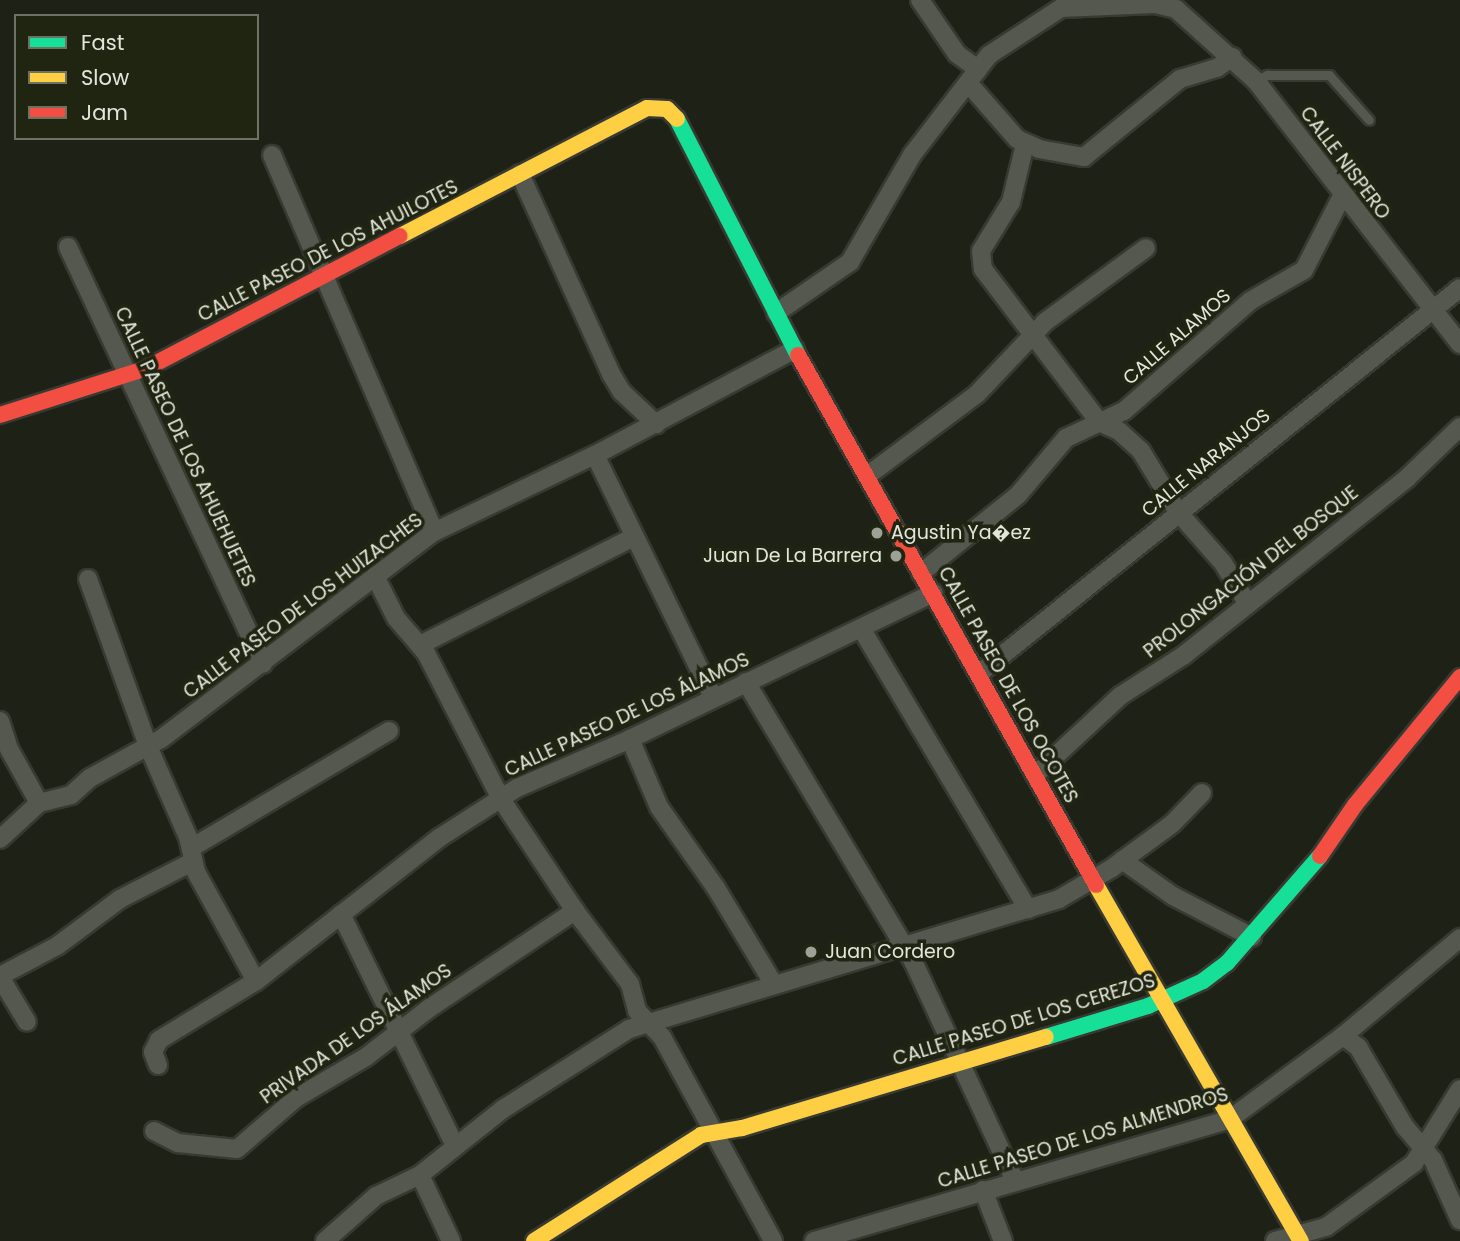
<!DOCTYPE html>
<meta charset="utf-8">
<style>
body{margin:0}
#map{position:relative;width:1460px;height:1241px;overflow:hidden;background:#1e2116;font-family:Poppins,sans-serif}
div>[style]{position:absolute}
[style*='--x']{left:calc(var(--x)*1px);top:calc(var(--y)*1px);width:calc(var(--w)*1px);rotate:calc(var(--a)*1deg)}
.roads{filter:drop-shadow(2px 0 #383a32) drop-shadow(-2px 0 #383a32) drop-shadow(0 2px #383a32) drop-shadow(0 -2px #383a32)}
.lane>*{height:9px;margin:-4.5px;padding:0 4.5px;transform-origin:4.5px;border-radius:4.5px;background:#55584f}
.street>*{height:18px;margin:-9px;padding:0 9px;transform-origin:9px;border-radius:9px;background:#55584f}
.fast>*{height:16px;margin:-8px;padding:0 8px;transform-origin:8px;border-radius:8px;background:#16e098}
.slow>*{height:16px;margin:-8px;padding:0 8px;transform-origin:8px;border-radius:8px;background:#ffcf43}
.jam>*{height:16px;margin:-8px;padding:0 8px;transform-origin:8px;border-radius:8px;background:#f24e42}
.dots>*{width:19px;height:19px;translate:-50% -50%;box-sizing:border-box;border:4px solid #202512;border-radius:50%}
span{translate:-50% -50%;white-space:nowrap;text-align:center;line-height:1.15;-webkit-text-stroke:7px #202512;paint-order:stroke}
.street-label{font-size:19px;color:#e3e6db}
.poi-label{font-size:19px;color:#e3e6db}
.left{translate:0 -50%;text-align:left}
.right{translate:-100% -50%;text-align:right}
.legend{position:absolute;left:14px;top:14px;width:245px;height:126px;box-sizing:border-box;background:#202512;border:2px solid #6e7262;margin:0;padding:9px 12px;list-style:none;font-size:21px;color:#e3e6db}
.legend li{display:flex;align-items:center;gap:14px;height:35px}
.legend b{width:35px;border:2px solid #6e7262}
</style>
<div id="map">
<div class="roads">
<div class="lane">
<i style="--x:1256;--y:81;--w:13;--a:-29"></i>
<i style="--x:1267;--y:75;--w:62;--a:0"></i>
<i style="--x:1329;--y:75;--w:60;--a:48.4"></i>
</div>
<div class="street">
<i style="--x:920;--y:0;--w:65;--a:55.6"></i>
<i style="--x:957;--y:54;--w:26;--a:36"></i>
<i style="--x:969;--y:84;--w:73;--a:48.9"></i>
<i style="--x:1017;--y:139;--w:24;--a:24"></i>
<i style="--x:1039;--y:149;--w:46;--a:10.1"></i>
<i style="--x:1084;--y:157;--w:124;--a:-39.1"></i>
<i style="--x:1180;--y:79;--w:39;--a:-17"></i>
<i style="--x:1217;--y:68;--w:19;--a:-36"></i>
<i style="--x:1025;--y:144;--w:60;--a:103.6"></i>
<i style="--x:1011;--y:202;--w:57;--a:121.5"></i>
<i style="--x:981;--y:251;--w:18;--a:84"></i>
<i style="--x:983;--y:269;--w:192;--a:52.8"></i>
<i style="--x:1099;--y:422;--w:22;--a:24"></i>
<i style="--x:1119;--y:431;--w:30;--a:42"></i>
<i style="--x:1141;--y:451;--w:71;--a:58.8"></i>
<i style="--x:1178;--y:512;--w:68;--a:48.6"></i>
<i style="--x:1223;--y:563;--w:44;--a:58.8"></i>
<i style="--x:272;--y:155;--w:410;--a:66.7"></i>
<i style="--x:520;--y:174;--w:220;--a:65.5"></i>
<i style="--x:611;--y:374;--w:21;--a:59"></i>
<i style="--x:622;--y:392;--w:47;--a:43.3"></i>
<i style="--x:68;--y:247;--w:460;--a:64.9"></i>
<i style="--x:776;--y:313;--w:90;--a:-34.6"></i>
<i style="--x:850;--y:262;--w:124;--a:-59.9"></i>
<i style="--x:912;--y:155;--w:126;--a:-52.4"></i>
<i style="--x:989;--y:55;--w:86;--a:-33.1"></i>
<i style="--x:1061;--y:8;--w:94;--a:-2.4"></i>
<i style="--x:1155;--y:4;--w:22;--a:13"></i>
<i style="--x:1176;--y:9;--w:108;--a:42"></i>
<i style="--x:1256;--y:81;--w:333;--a:52.2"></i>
<i style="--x:595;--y:455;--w:269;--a:64"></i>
<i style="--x:867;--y:476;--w:137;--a:-36.7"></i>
<i style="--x:977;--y:394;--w:99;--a:-46.6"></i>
<i style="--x:1045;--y:322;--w:125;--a:-36.2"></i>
<i style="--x:921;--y:573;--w:124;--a:-38.8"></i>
<i style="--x:1018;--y:495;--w:75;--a:-49.9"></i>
<i style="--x:1066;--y:438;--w:64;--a:-25"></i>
<i style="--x:1124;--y:411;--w:167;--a:-41.1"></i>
<i style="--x:1250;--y:301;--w:62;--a:-29.9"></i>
<i style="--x:1304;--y:270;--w:85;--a:-62.8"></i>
<i style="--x:375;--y:576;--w:47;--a:63.4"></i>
<i style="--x:396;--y:618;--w:46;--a:49.4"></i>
<i style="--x:426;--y:653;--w:164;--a:62.8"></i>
<i style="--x:501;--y:799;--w:134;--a:56.5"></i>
<i style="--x:575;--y:911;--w:91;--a:53"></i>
<i style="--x:630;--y:984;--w:28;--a:75"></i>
<i style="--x:637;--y:1011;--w:36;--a:46"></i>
<i style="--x:662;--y:1037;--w:232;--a:61.4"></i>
<i style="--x:88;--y:579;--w:177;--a:70.2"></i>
<i style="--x:148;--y:746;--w:99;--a:66.3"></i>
<i style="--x:188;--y:837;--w:36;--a:77"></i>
<i style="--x:196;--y:872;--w:124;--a:61.2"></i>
<i style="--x:861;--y:628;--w:327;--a:59.3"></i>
<i style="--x:420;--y:645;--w:240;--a:-26.8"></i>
<i style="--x:980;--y:673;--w:615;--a:-38.73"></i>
<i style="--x:746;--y:682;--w:325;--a:59.1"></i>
<i style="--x:913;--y:961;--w:242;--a:65.1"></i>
<i style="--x:0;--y:721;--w:29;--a:72"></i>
<i style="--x:9;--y:749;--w:62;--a:60.9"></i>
<i style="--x:630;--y:739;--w:74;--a:66.9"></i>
<i style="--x:659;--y:807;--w:99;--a:54.9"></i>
<i style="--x:716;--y:888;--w:111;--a:59"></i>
<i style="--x:1035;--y:775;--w:116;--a:-42.9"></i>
<i style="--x:1120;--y:696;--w:76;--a:-32.6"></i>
<i style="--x:1184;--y:655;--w:285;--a:-38.4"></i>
<i style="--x:1407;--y:478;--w:74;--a:-43.9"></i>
<i style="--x:0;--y:839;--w:53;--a:-42.7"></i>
<i style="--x:39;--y:803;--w:33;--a:-14"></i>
<i style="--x:71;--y:795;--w:25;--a:-42"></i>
<i style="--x:90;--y:778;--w:81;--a:-28.8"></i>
<i style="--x:161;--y:739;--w:343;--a:-37.2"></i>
<i style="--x:434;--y:532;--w:178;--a:-25.6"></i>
<i style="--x:595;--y:455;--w:226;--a:-27.9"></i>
<i style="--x:191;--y:848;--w:230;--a:-30.6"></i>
<i style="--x:1122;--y:860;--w:62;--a:35.2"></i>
<i style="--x:1173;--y:896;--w:89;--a:27.4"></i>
<i style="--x:341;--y:914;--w:258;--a:63.8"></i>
<i style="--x:0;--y:976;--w:64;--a:-27.8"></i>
<i style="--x:57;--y:946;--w:79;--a:-36.7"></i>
<i style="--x:120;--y:899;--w:81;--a:-27.2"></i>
<i style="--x:0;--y:977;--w:52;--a:59"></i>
<i style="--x:1343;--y:1036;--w:19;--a:36"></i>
<i style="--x:1358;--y:1047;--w:93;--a:59.6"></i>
<i style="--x:1405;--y:1127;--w:43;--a:49.7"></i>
<i style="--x:1433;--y:1160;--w:66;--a:65.8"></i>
<i style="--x:158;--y:1065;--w:14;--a:-111"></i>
<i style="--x:153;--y:1052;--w:13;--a:-63"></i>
<i style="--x:159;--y:1040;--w:114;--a:-31.3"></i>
<i style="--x:256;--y:981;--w:232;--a:-38"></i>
<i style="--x:439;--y:838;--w:93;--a:-32.7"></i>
<i style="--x:517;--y:788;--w:123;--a:-23.4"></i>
<i style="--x:630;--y:739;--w:337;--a:-25.7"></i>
<i style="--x:154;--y:1131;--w:27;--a:27"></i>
<i style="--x:178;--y:1143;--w:59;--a:5.8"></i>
<i style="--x:237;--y:1149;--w:78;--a:-40.8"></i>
<i style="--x:296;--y:1098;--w:81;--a:-30.4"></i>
<i style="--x:366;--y:1057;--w:78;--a:-37.7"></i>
<i style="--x:428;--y:1009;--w:177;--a:-33.7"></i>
<i style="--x:420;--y:1175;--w:73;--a:64.8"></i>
<i style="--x:983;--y:1190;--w:55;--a:68.6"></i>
<i style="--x:325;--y:1241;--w:68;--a:-41.4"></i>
<i style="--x:376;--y:1196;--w:49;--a:-25.5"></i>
<i style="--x:420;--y:1175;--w:106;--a:-38.5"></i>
<i style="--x:503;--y:1109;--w:149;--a:-32.4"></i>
<i style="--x:629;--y:1029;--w:449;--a:-16.8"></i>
<i style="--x:1059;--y:899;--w:61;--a:-30.3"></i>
<i style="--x:1112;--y:868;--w:74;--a:-36.3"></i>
<i style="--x:1172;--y:824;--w:43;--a:-45.9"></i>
<i style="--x:814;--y:1241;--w:434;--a:-16.3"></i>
<i style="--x:1230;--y:1119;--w:140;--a:-36.3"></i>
<i style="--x:1343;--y:1036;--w:153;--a:-39.9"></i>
<i style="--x:1275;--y:1241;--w:53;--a:-15.4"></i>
<i style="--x:1326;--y:1227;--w:109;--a:-36"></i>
<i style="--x:1414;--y:1163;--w:87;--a:-58.1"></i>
</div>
<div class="fast">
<i style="--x:677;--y:119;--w:265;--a:62.9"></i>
<i style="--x:1046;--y:1037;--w:107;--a:-16.9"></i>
<i style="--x:1148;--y:1006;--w:60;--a:-24.4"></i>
<i style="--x:1203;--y:981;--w:30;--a:-37"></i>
<i style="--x:1227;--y:963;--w:142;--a:-49"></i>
</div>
<div class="slow">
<i style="--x:400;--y:236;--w:278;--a:-27.4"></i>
<i style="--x:647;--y:108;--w:20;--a:3"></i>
<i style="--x:667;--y:109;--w:14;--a:45"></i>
<i style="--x:1096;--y:885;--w:411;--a:60.1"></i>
<i style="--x:534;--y:1241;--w:198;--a:-32.4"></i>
<i style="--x:701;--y:1135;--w:42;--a:-9.7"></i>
<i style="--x:742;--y:1128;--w:317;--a:-16.7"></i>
</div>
<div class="jam">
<i style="--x:798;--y:355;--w:608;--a:60.65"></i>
<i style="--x:0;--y:415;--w:154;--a:-17.7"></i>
<i style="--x:147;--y:368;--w:285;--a:-27.6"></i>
<i style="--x:1320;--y:856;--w:62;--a:-55.5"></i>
<i style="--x:1355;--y:805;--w:166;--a:-50.6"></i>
</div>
</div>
<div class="dots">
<i style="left:877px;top:533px;background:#9ea196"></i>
<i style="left:896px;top:556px;background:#9ea196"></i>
<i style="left:811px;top:952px;background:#9ea196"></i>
</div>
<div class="street-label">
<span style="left:1345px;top:163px;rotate:53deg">CALLE NISPERO</span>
<span style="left:328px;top:251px;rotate:-27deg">CALLE PASEO DE LOS AHUILOTES</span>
<span style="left:1177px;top:337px;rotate:-41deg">CALLE ALAMOS</span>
<span style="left:185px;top:447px;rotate:65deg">CALLE PASEO DE LOS AHUEHUETES</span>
<span style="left:1206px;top:463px;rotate:-39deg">CALLE NARANJOS</span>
<span style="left:1251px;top:572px;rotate:-38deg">PROLONGACIÓN DEL BOSQUE</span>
<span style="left:303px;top:606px;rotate:-37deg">CALLE PASEO DE LOS HUIZACHES</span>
<span style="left:1008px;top:685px;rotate:61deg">CALLE PASEO DE LOS OCOTES</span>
<span style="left:627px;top:715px;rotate:-25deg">CALLE PASEO DE LOS ÁLAMOS</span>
<span style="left:1024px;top:1020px;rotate:-17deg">CALLE PASEO DE LOS CEREZOS</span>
<span style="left:356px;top:1034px;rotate:-35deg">PRIVADA DE LOS ÁLAMOS</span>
<span style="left:1083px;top:1138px;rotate:-17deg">CALLE PASEO DE LOS ALMENDROS</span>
</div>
<div class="poi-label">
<span class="left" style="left:891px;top:533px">Agustin Ya�ez</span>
<span class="right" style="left:882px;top:556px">Juan De La Barrera</span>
<span class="left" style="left:825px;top:952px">Juan Cordero</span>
</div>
<ul class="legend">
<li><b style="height:9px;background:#16e098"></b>Fast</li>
<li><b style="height:9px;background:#ffcf43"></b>Slow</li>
<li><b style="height:9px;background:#f24e42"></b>Jam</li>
</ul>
</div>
